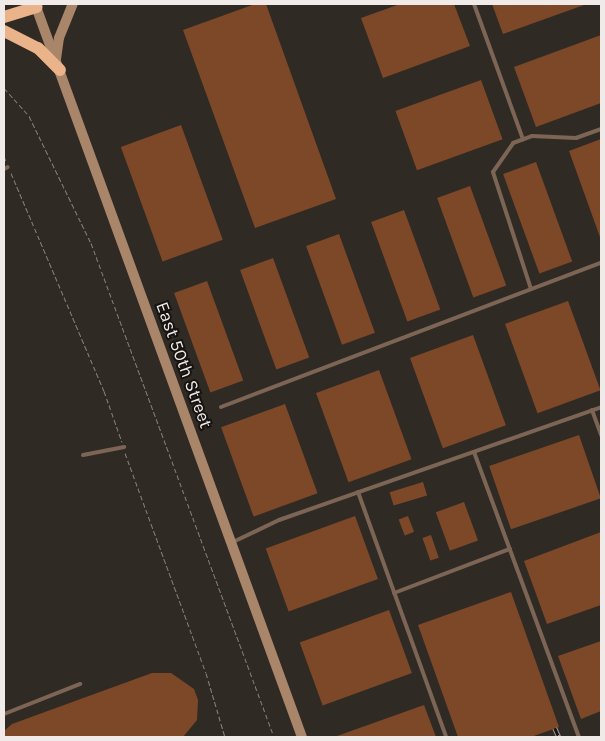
<!DOCTYPE html>
<style>
body{margin:0}
#map{position:relative;width:605px;height:741px;overflow:hidden;background:#302a24;font-family:Karla,sans-serif}
div>[style]{position:absolute}
[style*='--x']{left:calc(var(--x)*1px);top:calc(var(--y)*1px);width:calc(var(--w)*1px);rotate:calc(var(--a)*1deg)}
.building>*{inset:0;background:#7d4828;transform-origin:0 0}
.path>*{height:1px;margin-top:-0.5px;transform-origin:0;background:repeating-linear-gradient(90deg,#85807b 0 5px,transparent 0 7.5px)}
.lane>*{height:4px;margin:-2px;padding:0 2px;transform-origin:2px;border-radius:2px;background:#7c6554}
.secondary>*{height:10px;margin:-5px;padding:0 5px;transform-origin:5px;border-radius:5px;background:#a9856a}
.highway>*{height:12px;margin:-6px;padding:0 6px;transform-origin:6px;border-radius:6px;background:#ebb38a}
.rail>*{height:4.5px;margin-top:-2.25px;transform-origin:0;background:repeating-linear-gradient(90deg,#161311 0 8px,#a59f9b 0 16px);box-sizing:border-box;border-block:1px solid #a59f9b}
span{translate:-50% -50%;white-space:nowrap;text-align:center;line-height:1.15;-webkit-text-stroke:4px #161311;paint-order:stroke}
.street-label{font-size:18px;color:#f0ebe8}
.frame{position:absolute;inset:0;border:5px solid #f0ebe8;pointer-events:none}
</style>
<div id="map">
<div class="building">
<i style="clip-path:polygon(255px 4px,266px 4px,336px 199px,255px 228px,183px 30px)"></i>
<i style="clip-path:polygon(400px 4px,454px 4px,470px 46px,383px 78px,361px 18px)"></i>
<i style="clip-path:polygon(492px 4px,584px 4px,584px 5px,503px 34px)"></i>
<i style="clip-path:polygon(601px 35px,601px 103px,536px 127px,514px 67px)"></i>
<i style="left:481px;top:80px;width:63px;height:91px;rotate:70deg"></i>
<i style="left:181px;top:125px;width:122px;height:64px;rotate:70deg"></i>
<i style="clip-path:polygon(601px 139px,601px 237px,600px 237px,569px 151px)"></i>
<i style="left:536px;top:162px;width:106px;height:35px;rotate:70deg"></i>
<i style="left:470px;top:186px;width:106px;height:35px;rotate:70deg"></i>
<i style="left:404px;top:210px;width:106px;height:35px;rotate:70deg"></i>
<i style="left:339px;top:234px;width:105px;height:35px;rotate:70deg"></i>
<i style="left:273px;top:258px;width:106px;height:35px;rotate:70deg"></i>
<i style="left:207px;top:281px;width:106px;height:35px;rotate:70deg"></i>
<i style="left:568px;top:301px;width:95px;height:67px;rotate:70deg"></i>
<i style="left:473px;top:335px;width:96px;height:67px;rotate:70deg"></i>
<i style="left:379px;top:370px;width:95px;height:67px;rotate:70deg"></i>
<i style="left:285px;top:404px;width:95px;height:68px;rotate:70deg"></i>
<i style="left:579px;top:435px;width:67px;height:95px;rotate:71deg"></i>
<i style="left:423px;top:482px;width:14px;height:35px;rotate:73deg"></i>
<i style="left:464px;top:502px;width:41px;height:30px;rotate:70deg"></i>
<i style="left:355px;top:516px;width:67px;height:95px;rotate:70deg"></i>
<i style="left:408px;top:516px;width:17px;height:10px;rotate:69deg"></i>
<i style="clip-path:polygon(601px 532px,601px 605px,547px 624px,524px 561px)"></i>
<i style="left:431px;top:535px;width:24px;height:9px;rotate:71deg"></i>
<i style="clip-path:polygon(511px 592px,559px 727px,531px 737px,458px 737px,418px 625px)"></i>
<i style="left:389px;top:610px;width:67px;height:95px;rotate:70deg"></i>
<i style="clip-path:polygon(601px 641px,601px 711px,581px 719px,558px 656px)"></i>
<i style="clip-path:polygon(152px 673px,171px 673px,194px 689px,198px 700px,197px 720px,183px 737px,4px 737px,4px 731px,12px 724px)"></i>
<i style="clip-path:polygon(424px 705px,436px 737px,337px 737px,337px 736px)"></i>
</div>
<div class="path">
<i style="--x:4;--y:88;--w:38;--a:48"></i>
<i style="--x:29;--y:116;--w:141;--a:64"></i>
<i style="--x:91;--y:243;--w:527;--a:69.67"></i>
<i style="--x:4;--y:156;--w:6;--a:72"></i>
<i style="--x:11;--y:173;--w:237;--a:66.9"></i>
<i style="--x:104;--y:391;--w:54;--a:70.6"></i>
<i style="--x:125;--y:453;--w:234;--a:69.8"></i>
<i style="--x:206;--y:673;--w:67;--a:73.5"></i>
</div>
<div class="lane">
<i style="--x:474;--y:4;--w:144;--a:70.1"></i>
<i style="--x:4;--y:169;--w:4;--a:-27"></i>
<i style="--x:531;--y:289;--w:123;--a:-108"></i>
<i style="--x:493;--y:172;--w:35;--a:-55"></i>
<i style="--x:513;--y:143;--w:20;--a:-20"></i>
<i style="--x:532;--y:136;--w:44;--a:2.6"></i>
<i style="--x:576;--y:138;--w:27;--a:-20"></i>
<i style="--x:221;--y:407;--w:406;--a:-20.8"></i>
<i style="--x:592;--y:410;--w:27;--a:70"></i>
<i style="--x:474;--y:452;--w:304;--a:69.8"></i>
<i style="--x:83;--y:455;--w:42;--a:-11"></i>
<i style="--x:358;--y:492;--w:260;--a:70.2"></i>
<i style="--x:233;--y:542;--w:51;--a:-25.6"></i>
<i style="--x:279;--y:520;--w:341;--a:-19.3"></i>
<i style="--x:394;--y:593;--w:124;--a:-20.8"></i>
<i style="--x:4;--y:714;--w:82;--a:-21.5"></i>
</div>
<div class="secondary">
<i style="--x:35;--y:4;--w:780;--a:69.99"></i>
<i style="--x:56;--y:59;--w:21;--a:-82"></i>
<i style="--x:59;--y:38;--w:37;--a:-68"></i>
</div>
<div class="highway">
<i style="--x:4;--y:17;--w:34;--a:-17"></i>
<i style="--x:4;--y:31;--w:38;--a:27"></i>
<i style="--x:38;--y:48;--w:31;--a:45"></i>
</div>
<div class="rail">
<i style="--x:555;--y:728;--w:10;--a:66"></i>
</div>
<div class="street-label">
<span style="left:184px;top:365px;rotate:70deg">East 50th Street</span>
</div>
<div class="frame"></div>
</div>
